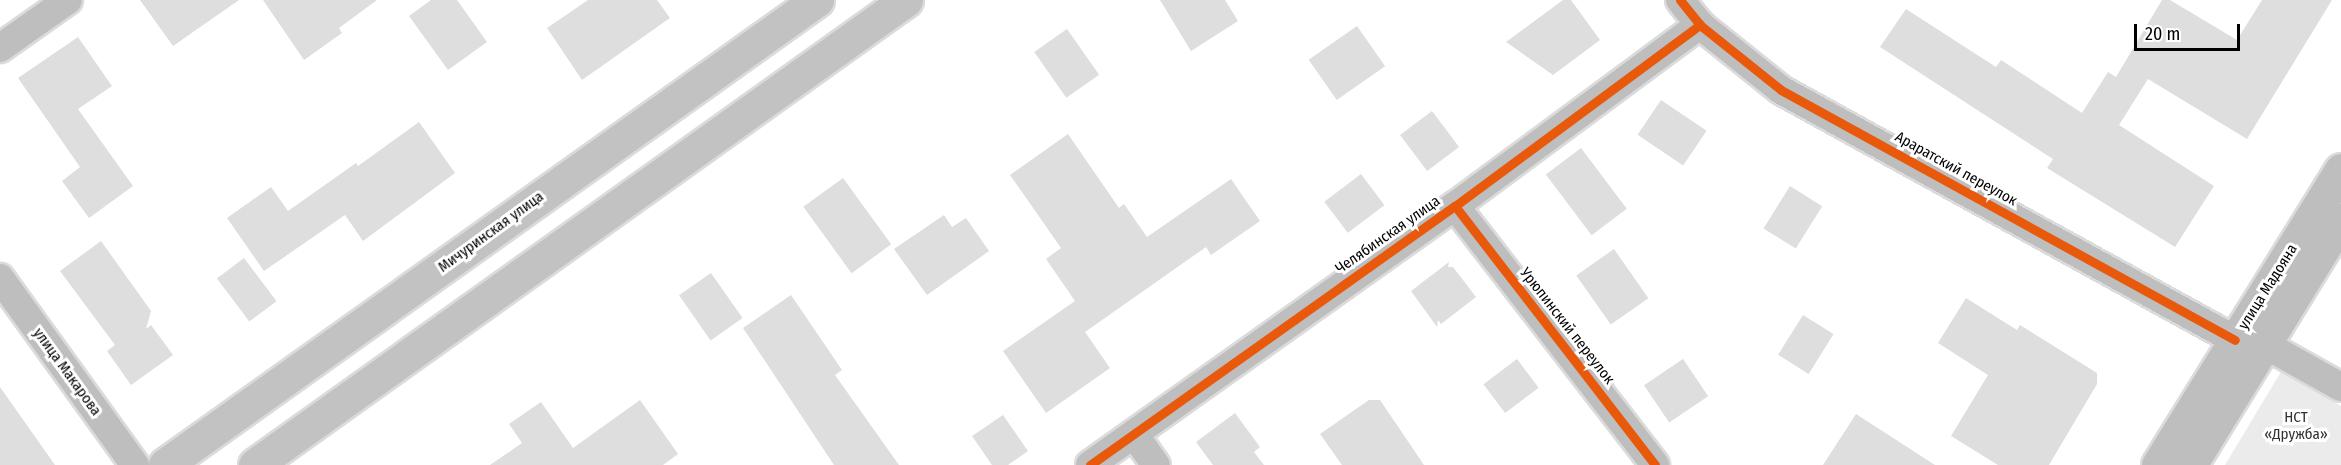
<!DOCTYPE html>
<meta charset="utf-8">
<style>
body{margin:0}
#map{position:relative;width:2341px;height:465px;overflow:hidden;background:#fff;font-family:"Fira Sans Condensed",sans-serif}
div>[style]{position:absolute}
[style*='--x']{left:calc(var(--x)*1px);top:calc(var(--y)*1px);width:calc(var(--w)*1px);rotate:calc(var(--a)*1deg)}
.green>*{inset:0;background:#ebebeb}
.building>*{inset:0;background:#dedede;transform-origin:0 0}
.roads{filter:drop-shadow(2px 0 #dbdbdb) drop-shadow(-2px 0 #dbdbdb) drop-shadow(0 2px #dbdbdb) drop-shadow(0 -2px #dbdbdb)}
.minor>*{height:28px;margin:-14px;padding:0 14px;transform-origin:14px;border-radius:14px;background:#bebebe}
.secondary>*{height:33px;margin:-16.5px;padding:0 16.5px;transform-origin:16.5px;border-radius:16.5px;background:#c2c2c2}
.primary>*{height:33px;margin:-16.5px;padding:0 16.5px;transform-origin:16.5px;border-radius:16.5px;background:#bebebe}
.cycleway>*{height:9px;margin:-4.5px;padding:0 4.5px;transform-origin:4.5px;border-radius:4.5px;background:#e8590c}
span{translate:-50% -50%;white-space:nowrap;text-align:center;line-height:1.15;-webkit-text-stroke:6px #fff;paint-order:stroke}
.street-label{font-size:15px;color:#000}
.park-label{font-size:15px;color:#313131}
.scale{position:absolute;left:2134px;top:24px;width:106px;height:27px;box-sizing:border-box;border:3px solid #000;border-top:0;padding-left:8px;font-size:18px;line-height:21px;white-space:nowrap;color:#000;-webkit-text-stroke:4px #fff;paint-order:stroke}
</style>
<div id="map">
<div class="green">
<i style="clip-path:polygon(2282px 370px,2341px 406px,2341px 465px,2225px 465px)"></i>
</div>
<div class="building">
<i style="clip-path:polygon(140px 0,239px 0,173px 46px)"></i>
<i style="clip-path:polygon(263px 0,377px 0,339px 28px,342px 33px,304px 60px)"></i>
<i style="clip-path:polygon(431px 0,457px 0,487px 42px,448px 70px,409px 16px)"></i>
<i style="clip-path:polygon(588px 0,657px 0,670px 18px,582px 80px,547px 28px)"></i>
<i style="clip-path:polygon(1160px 0,1225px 0,1238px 21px,1191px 51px)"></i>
<i style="clip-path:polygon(1563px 0,1571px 0,1600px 40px,1553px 75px,1506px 42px)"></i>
<i style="clip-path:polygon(2162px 0,2170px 0,2237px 40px,2262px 0,2332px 0,2247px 139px,2148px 79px,2119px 125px,2214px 186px,2175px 247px,2047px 168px,2053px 159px,1880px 47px,1906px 9px,1996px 67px,2001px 60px,2082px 113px,2108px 72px,2116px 77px)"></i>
<i style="left:1357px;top:26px;width:49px;height:59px;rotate:55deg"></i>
<i style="left:1067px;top:29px;width:56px;height:40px;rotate:55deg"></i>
<i style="clip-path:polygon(78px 37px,112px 86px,78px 109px,133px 186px,89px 218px,62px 181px,80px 167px,18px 78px)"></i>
<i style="left:1661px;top:100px;width:55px;height:42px;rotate:34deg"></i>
<i style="left:1432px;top:111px;width:45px;height:40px;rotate:53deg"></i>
<i style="clip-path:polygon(419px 122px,455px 173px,363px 241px,345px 215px,264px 271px,227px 218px,271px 187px,288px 211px,356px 163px,358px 166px)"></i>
<i style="clip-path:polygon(1068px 134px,1119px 208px,1124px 204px,1147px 237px,1231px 179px,1260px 221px,1211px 255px,1206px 247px,1085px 332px,1110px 368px,1046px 413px,1003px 351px,1075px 301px,1046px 259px,1061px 248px,1010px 175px)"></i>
<i style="left:1581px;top:148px;width:76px;height:44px;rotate:53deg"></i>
<i style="left:1361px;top:174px;width:39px;height:46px;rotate:53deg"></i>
<i style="left:843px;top:178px;width:82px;height:49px;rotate:54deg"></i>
<i style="left:1790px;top:186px;width:38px;height:50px;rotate:32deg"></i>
<i style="clip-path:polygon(944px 215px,952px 227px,966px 218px,989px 251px,927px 295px,894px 249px)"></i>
<i style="clip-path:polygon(101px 241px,151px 311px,146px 329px,151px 325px,173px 355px,131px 385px,107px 351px,115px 345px,60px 271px)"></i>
<i style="left:1614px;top:249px;width:60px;height:46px;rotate:55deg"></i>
<i style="left:244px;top:258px;width:54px;height:34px;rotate:53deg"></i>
<i style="clip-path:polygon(1449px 262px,1448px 267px,1453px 267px,1476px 297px,1441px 324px,1438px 320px,1437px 327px,1411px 291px)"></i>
<i style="left:711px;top:273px;width:55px;height:39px;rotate:55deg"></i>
<i style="clip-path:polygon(791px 295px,842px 370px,835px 375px,899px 465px,834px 465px,743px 328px)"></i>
<i style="clip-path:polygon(1966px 298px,2017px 330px,2020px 325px,2097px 373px,2097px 384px,2049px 465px,1998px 465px,1951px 436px,1988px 375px,1938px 343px)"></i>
<i style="left:1803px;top:315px;width:36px;height:47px;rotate:32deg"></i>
<i style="left:1517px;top:359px;width:36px;height:42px;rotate:53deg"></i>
<i style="left:1683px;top:359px;width:45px;height:47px;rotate:56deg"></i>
<i style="clip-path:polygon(0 387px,55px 465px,0 465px)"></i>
<i style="clip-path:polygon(640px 400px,678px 454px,663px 465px,490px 465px,522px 443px,509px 424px,541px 402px,573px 448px)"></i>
<i style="clip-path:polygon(1369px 400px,1380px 400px,1424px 465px,1342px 465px,1320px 434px)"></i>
<i style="clip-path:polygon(1235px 413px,1260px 447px,1254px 452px,1264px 465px,1213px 465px,1196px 442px)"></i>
<i style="clip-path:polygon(1856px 414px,1935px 465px,1823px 465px)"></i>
<i style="clip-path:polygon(1003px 415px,1028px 451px,1008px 465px,992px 465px,972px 436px)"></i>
</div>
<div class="roads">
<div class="minor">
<i style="--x:1680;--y:0;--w:32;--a:51"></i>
<i style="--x:1700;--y:25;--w:104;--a:38.7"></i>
<i style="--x:1781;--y:90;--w:518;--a:28.84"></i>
<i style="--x:0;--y:48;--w:83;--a:-35.2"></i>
<i style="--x:1455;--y:206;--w:327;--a:52.3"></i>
<i style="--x:0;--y:278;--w:231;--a:54.2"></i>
<i style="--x:2264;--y:344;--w:88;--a:29.2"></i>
<i style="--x:1134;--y:434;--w:38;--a:55"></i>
<i style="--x:1090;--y:465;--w:448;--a:-35.4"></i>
<i style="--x:1455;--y:206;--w:305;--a:-36.5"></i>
</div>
<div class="secondary">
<i style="--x:165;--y:465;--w:801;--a:-35.5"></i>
<i style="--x:255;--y:465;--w:800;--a:-35.54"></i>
</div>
<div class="primary">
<i style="--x:2158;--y:465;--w:347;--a:-58.2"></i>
<i style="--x:2190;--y:465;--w:288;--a:-58.4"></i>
</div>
</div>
<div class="cycleway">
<i style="--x:1680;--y:0;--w:32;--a:51"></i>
<i style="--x:1700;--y:25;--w:104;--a:38.7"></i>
<i style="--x:1781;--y:90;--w:518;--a:28.84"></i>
<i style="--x:1455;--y:206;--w:327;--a:52.3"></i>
<i style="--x:1090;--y:465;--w:448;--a:-35.4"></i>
<i style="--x:1455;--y:206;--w:305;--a:-36.5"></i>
</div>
<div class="street-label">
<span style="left:1956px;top:169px;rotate:29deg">Араратский переулок</span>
<span style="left:491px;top:232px;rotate:-36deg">Мичуринская улица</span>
<span style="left:1388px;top:235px;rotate:-35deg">Челябинская улица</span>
<span style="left:2268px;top:287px;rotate:-58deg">улица Мадояна</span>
<span style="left:1567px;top:326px;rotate:52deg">Урюпинский переулок</span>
<span style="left:67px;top:372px;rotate:54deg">улица Макарова</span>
</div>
<div class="park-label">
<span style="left:2296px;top:426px">НСТ<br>«Дружба»</span>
</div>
<div class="scale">20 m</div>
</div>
